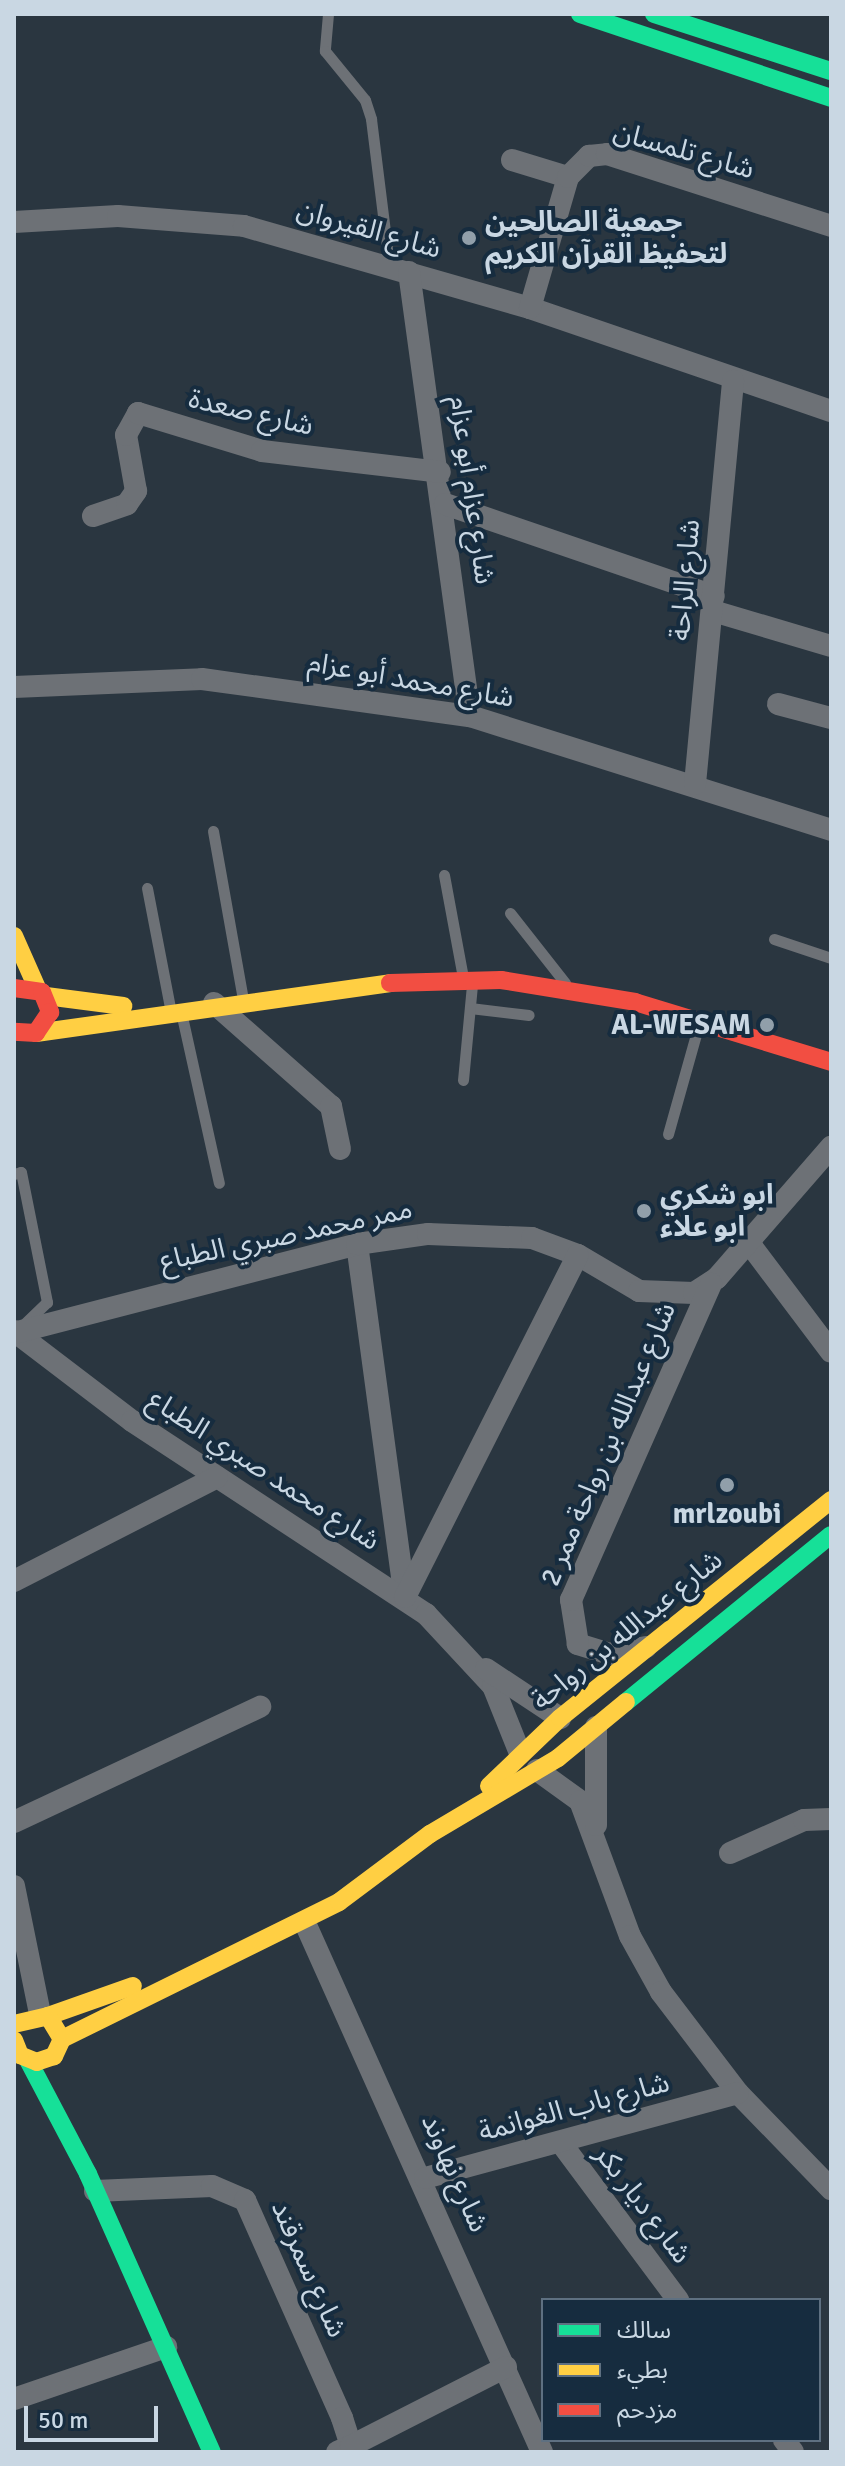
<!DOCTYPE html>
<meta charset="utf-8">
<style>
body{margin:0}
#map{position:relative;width:845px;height:2466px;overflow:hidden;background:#2a3640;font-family:Signika,"Noto Sans Arabic",sans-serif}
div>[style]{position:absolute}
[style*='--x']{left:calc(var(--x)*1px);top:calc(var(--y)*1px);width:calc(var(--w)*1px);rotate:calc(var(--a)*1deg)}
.lane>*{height:11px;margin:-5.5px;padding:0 5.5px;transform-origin:5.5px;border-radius:5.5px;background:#6d7176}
.street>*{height:22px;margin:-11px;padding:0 11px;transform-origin:11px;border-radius:11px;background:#6d7176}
.fast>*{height:18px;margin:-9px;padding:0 9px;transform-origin:9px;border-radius:9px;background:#16e098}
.slow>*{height:18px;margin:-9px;padding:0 9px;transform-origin:9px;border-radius:9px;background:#ffcf43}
.jam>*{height:18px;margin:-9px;padding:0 9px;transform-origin:9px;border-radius:9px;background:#f24e42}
.dots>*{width:22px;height:22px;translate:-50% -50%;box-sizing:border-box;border:4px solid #162c3f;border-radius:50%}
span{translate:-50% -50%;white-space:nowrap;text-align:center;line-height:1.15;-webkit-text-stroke:8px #162c3f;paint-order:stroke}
.street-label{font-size:28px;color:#c9d7e3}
.poi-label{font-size:28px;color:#c9d7e3;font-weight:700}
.left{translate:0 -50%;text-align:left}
.right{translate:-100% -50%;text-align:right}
.frame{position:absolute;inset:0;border:16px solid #c9d7e3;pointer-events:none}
.legend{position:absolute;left:541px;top:2298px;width:280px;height:144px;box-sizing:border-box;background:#162c3f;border:2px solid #5e7081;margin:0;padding:10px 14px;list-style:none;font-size:24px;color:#c9d7e3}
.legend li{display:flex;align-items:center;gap:16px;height:40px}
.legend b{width:40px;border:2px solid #5e7081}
.scale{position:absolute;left:24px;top:2406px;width:134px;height:36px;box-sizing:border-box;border:4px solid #c9d7e3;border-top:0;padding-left:10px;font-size:24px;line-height:28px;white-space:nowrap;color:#c9d7e3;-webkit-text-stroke:6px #162c3f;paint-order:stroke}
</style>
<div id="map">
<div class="lane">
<i style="--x:328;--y:14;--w:37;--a:95"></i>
<i style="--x:325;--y:51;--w:63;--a:50.8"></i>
<i style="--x:365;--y:100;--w:20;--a:72"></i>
<i style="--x:371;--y:119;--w:146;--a:82.9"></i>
<i style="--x:213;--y:831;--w:171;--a:79.9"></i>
<i style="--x:444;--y:875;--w:105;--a:79.5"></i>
<i style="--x:147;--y:888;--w:122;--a:79.1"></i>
<i style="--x:510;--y:913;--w:89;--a:51.8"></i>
<i style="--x:774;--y:939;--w:60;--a:18.4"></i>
<i style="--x:470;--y:1008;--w:59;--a:6.8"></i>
<i style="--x:181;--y:1012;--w:175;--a:77.5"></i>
<i style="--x:463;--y:1080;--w:96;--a:-84.6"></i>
<i style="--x:668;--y:1134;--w:114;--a:-74.3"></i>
<i style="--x:14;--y:1174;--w:7;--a:-16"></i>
<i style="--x:21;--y:1172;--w:133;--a:78.7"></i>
<i style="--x:47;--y:1302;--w:35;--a:136"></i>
</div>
<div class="street">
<i style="--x:512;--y:160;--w:59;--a:16.9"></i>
<i style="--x:14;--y:222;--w:104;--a:-3.3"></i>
<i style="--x:118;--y:216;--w:126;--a:4.5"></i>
<i style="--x:244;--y:226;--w:298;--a:16"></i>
<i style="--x:530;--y:308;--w:318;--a:18.9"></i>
<i style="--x:409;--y:272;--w:448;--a:82.2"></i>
<i style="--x:530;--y:308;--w:136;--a:-73.8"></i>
<i style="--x:568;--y:177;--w:30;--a:-45"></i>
<i style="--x:589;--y:156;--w:18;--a:-6"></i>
<i style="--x:607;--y:154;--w:235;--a:17.8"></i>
<i style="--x:445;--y:504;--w:284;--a:18.9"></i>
<i style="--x:93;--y:516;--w:36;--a:-19"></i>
<i style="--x:127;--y:504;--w:16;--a:-55"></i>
<i style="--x:136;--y:491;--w:57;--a:-100.1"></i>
<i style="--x:126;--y:435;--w:25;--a:-61"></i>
<i style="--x:138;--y:413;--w:130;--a:17"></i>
<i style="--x:262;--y:451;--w:179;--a:6.7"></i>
<i style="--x:713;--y:611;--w:123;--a:16.5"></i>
<i style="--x:14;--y:687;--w:188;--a:-2.4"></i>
<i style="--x:202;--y:679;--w:271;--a:7.9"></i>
<i style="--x:470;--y:716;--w:379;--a:17.5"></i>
<i style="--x:778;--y:704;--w:55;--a:14.8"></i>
<i style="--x:695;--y:784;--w:405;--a:-84.6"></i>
<i style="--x:214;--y:1003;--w:156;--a:41.4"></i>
<i style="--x:331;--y:1106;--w:44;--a:78.2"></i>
<i style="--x:746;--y:1239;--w:141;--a:53"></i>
<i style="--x:357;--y:1244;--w:356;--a:82.3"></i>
<i style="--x:14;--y:1331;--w:148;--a:37.3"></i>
<i style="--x:132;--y:1421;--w:352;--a:33.3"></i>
<i style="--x:426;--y:1614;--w:98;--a:47.1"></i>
<i style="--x:493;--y:1686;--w:72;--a:68.1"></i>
<i style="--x:14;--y:1333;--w:354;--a:-14.5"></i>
<i style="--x:357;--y:1244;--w:72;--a:-8"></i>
<i style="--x:428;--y:1234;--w:104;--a:2.2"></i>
<i style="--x:532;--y:1238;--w:49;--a:20.3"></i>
<i style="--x:578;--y:1255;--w:71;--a:30.5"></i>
<i style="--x:639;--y:1291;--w:55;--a:2.1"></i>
<i style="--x:694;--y:1293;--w:27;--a:-33"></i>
<i style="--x:717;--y:1278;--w:174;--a:-49"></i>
<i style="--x:14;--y:1581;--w:228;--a:-27.1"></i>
<i style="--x:405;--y:1597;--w:383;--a:-63.2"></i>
<i style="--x:646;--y:1647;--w:37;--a:169"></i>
<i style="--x:610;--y:1654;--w:34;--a:-163"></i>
<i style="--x:578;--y:1644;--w:45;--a:-99"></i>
<i style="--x:571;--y:1600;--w:346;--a:-66.1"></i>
<i style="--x:486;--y:1669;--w:89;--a:33.5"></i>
<i style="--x:537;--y:1770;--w:53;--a:35.8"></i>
<i style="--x:580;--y:1801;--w:144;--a:69.7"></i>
<i style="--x:630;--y:1936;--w:64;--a:61"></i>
<i style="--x:661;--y:1992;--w:127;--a:52.7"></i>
<i style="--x:738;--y:2093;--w:134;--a:45.9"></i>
<i style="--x:14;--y:1822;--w:272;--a:-25.1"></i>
<i style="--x:596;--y:1825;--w:98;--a:-90"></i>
<i style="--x:730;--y:1853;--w:81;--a:-24"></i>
<i style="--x:804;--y:1820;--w:27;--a:-2"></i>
<i style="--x:14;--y:1886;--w:131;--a:78.5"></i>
<i style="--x:305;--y:1923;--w:580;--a:65.87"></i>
<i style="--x:561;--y:2143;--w:196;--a:53.3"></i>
<i style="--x:425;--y:2178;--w:324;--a:-15.2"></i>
<i style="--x:95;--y:2191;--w:117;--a:-2.4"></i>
<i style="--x:212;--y:2186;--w:36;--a:23"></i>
<i style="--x:245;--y:2200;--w:239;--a:66"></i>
<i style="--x:342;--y:2418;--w:29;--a:72"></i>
<i style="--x:351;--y:2446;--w:15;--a:157"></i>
<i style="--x:14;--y:2399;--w:161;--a:-18.9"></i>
<i style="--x:784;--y:2440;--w:15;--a:53"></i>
<i style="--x:351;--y:2446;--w:174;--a:-27"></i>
</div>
<div class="fast">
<i style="--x:580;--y:14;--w:265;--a:18.5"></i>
<i style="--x:654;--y:14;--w:186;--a:17.9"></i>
<i style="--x:626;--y:1702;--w:264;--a:-39.2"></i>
<i style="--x:28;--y:2060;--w:129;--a:62.2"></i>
<i style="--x:88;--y:2174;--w:304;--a:66"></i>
</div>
<div class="slow">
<i style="--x:14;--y:936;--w:57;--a:66.1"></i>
<i style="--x:46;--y:996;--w:78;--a:7.4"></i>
<i style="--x:36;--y:1033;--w:358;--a:-8"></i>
<i style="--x:489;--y:1786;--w:98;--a:-43.8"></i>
<i style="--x:560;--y:1718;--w:348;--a:-38.8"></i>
<i style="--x:48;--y:2016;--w:90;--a:-19.4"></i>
<i style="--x:14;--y:2024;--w:35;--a:-13"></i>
<i style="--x:48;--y:2016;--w:27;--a:59"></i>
<i style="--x:62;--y:2039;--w:19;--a:115"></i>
<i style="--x:54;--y:2056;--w:18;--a:161"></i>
<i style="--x:37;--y:2062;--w:18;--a:-158"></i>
<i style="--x:20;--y:2055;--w:16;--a:-112"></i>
<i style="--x:62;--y:2039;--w:309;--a:-26.3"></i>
<i style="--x:339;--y:1902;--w:114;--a:-36.8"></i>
<i style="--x:430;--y:1834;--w:149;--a:-30.7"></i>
<i style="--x:558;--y:1758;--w:88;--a:-39.5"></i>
</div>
<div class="jam">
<i style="--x:390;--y:983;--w:111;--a:-1.5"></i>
<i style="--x:501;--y:980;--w:136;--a:9.3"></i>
<i style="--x:635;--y:1002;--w:205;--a:17"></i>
<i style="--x:14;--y:988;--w:28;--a:8"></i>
<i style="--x:42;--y:992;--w:22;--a:68"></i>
<i style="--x:50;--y:1012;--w:25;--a:124"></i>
<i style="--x:36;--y:1033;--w:22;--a:-177"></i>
</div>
<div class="dots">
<i style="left:469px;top:238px;background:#919faa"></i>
<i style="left:767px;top:1025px;background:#919faa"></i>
<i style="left:644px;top:1211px;background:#919faa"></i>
<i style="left:727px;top:1485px;background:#919faa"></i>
</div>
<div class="street-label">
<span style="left:684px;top:150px;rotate:16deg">شارع تلمسان</span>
<span style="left:369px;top:229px;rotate:16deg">شارع القيروان</span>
<span style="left:251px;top:412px;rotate:13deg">شارع صعدة</span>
<span style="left:472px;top:490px;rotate:82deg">شارع عزام أبو عزام</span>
<span style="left:685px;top:580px;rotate:-85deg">شارع الراحة</span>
<span style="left:411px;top:680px;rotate:10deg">شارع محمد أبو عزام</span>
<span style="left:286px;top:1235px;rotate:-12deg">ممر محمد صبري الطباع</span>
<span style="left:608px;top:1444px;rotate:-67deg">شارع عبدالله بن رواحة ممر 2</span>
<span style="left:264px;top:1470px;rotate:33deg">شارع محمد صبري الطباع</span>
<span style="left:627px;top:1630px;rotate:-39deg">شارع عبدالله بن رواحة</span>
<span style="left:574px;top:2107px;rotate:-15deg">شارع باب الغوانمة</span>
<span style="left:455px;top:2173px;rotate:66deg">شارع نهاوند</span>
<span style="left:643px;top:2204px;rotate:53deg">شارع ديار بكر</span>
<span style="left:309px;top:2269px;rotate:66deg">شارع سمرقند</span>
</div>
<div class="poi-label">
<span class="left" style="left:485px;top:238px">جمعية الصالحين<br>لتحفيظ القرآن الكريم</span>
<span class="right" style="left:751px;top:1025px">AL-WESAM</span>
<span class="left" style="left:660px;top:1211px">ابو شكري<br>ابو علاء</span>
<span style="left:727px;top:1514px">mrlzoubi</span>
</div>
<div class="frame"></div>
<ul class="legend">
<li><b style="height:10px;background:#16e098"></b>سالك</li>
<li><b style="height:10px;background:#ffcf43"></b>بطيء</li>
<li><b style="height:10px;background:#f24e42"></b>مزدحم</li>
</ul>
<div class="scale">50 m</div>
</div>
